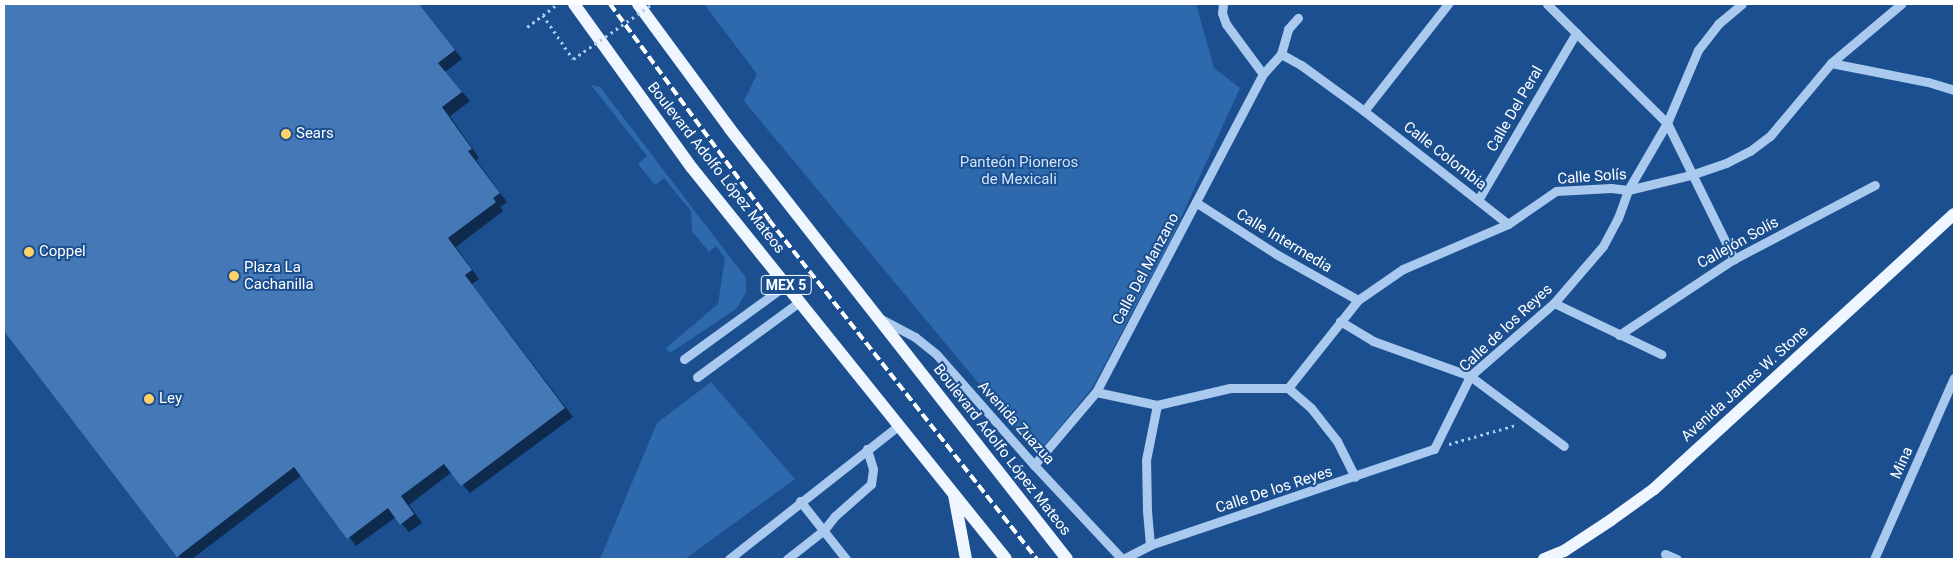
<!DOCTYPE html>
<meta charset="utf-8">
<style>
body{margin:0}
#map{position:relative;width:1958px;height:563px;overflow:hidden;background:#1b4f8f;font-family:Roboto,sans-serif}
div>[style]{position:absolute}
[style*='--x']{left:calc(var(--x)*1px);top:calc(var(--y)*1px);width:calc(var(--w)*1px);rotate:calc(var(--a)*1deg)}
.green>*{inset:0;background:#2e69ad}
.shadow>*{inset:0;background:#0007}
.building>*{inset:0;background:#4478b7}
.path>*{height:2.5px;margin-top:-1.25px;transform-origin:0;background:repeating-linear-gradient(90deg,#a9c9ee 0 2.5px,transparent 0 6.5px)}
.minor>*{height:9px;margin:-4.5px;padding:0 4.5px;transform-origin:4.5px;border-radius:4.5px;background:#a9c9ee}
.major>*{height:12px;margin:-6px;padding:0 6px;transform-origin:6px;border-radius:6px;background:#f0f6ff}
.rail>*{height:4px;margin-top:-2px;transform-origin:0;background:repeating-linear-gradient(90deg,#fff 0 9px,transparent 0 13px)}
.path-bridge>*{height:2.5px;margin-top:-1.25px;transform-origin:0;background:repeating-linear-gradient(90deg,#a9c9ee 0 2.5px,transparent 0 6.5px)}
.dots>*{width:14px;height:14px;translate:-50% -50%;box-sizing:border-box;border:2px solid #1b4f8f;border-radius:50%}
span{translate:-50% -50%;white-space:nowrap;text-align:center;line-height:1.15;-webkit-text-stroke:4px #1b4f8f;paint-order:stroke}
.shield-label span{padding:1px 4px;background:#1b4f8f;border:1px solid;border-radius:4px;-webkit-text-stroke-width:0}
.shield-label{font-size:14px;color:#fff;font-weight:700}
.street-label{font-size:15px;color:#fff}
.poi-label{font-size:15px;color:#fff}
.left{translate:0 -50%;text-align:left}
.park-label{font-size:15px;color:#cfe3fa}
.frame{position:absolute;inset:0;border:5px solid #fff;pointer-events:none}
</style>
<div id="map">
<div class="green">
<i style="clip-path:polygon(704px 4px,1196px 4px,1214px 68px,1240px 88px,1170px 242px,1092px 388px,1042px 449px,1033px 447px,1010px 421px,744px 101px,757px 74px)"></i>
<i style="clip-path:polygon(591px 85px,600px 87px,746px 278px,746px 293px,736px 309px,670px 353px,666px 348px,718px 304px,725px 258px,716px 246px,709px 252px,692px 231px,691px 211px,664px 178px,655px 185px,638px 164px,647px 156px)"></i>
<i style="clip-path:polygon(711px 382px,795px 479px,685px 559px,600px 559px,657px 423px)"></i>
</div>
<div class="shadow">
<i style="clip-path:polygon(4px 4px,419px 4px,462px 59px,445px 72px,470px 101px,450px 116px,479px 158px,476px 160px,507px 202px,500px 207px,503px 211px,456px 247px,479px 279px,472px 284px,573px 417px,470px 493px,452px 472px,409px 505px,422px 523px,409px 532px,396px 517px,356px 546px,302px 475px,192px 559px,181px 559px,4px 329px)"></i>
</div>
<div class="building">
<i style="clip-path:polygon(4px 4px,419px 4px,455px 50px,438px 63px,462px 92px,442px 107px,472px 149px,468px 151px,500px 193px,493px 198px,496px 202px,448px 238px,472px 270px,465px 275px,565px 408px,461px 486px,444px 464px,401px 496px,414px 514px,400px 525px,388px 508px,347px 539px,294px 467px,177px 557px,4px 331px)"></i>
</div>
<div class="path">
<i style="--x:543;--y:15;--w:53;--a:55.7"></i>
<i style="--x:527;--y:27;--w:39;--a:-37"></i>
<i style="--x:1449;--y:444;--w:70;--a:-15.8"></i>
</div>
<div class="minor">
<i style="--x:1223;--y:4;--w:9;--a:96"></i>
<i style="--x:1222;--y:13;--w:12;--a:70"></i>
<i style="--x:1226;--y:24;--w:62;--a:53.5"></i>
<i style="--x:1547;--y:4;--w:169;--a:44.8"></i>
<i style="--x:1667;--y:123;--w:152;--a:63.8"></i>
<i style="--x:1281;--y:54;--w:23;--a:29"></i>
<i style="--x:1301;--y:65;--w:78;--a:36.1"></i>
<i style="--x:1364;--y:111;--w:183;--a:38.1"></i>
<i style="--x:1281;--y:54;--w:26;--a:-74"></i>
<i style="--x:1288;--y:29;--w:15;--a:-48"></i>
<i style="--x:1831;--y:63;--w:99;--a:11.1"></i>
<i style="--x:1928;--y:82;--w:27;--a:17"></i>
<i style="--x:1364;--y:111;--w:136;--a:-51.9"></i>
<i style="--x:1478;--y:200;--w:194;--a:-59.6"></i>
<i style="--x:1197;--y:203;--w:94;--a:32.8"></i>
<i style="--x:1276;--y:254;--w:94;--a:29.3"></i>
<i style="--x:1554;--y:303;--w:119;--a:25.5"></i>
<i style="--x:881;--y:319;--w:38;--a:28"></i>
<i style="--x:915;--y:337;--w:28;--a:39"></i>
<i style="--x:937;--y:355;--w:147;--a:48.6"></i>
<i style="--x:1034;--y:465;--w:129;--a:46.9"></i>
<i style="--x:1340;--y:321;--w:39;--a:31"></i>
<i style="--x:1373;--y:341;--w:103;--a:19.8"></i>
<i style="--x:1470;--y:376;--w:117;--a:36.7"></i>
<i style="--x:1619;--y:335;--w:138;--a:-33.5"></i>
<i style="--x:1734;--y:259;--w:159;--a:-27.7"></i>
<i style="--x:684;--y:359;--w:126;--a:-36"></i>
<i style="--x:697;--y:377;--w:127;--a:-36.3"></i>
<i style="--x:1288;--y:388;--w:112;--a:-51.5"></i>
<i style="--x:1358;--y:300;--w:55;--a:-34.6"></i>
<i style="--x:1403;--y:269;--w:114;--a:-23.2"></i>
<i style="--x:1508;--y:224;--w:58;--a:-34.5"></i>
<i style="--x:1556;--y:191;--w:55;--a:-3.1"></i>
<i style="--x:1611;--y:188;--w:17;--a:7"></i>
<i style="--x:1628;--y:190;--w:65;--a:-13.4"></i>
<i style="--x:1691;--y:175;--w:37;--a:-19"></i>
<i style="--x:1726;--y:163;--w:27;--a:-27"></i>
<i style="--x:1750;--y:151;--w:25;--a:-37"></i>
<i style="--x:1770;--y:136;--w:95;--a:-50.1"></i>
<i style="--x:1831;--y:63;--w:92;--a:-40.1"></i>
<i style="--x:1096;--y:392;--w:62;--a:12"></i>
<i style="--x:1157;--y:405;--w:75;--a:-13.1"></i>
<i style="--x:1230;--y:388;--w:58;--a:0"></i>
<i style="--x:1288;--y:388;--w:30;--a:41"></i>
<i style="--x:1311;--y:408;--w:42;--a:51.8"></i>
<i style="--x:1337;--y:441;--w:40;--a:63.4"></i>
<i style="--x:1034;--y:465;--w:96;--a:-49.7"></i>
<i style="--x:1096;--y:392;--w:359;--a:-62.3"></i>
<i style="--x:1263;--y:74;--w:27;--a:-48"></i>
<i style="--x:800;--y:501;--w:74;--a:51.6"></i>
<i style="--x:1150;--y:545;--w:35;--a:-95"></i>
<i style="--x:1147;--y:510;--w:50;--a:-91.1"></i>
<i style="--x:1146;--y:460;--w:56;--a:-78.7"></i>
<i style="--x:1665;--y:554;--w:13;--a:23"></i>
<i style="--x:729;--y:559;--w:215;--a:-38.2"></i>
<i style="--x:787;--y:559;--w:47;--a:-38.1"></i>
<i style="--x:824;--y:530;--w:18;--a:-52"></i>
<i style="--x:835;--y:516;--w:48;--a:-41.6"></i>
<i style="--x:871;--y:484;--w:15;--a:-82"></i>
<i style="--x:873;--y:469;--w:21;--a:-107"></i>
<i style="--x:1123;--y:559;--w:30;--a:-27"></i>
<i style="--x:1150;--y:545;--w:300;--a:-18.7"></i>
<i style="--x:1434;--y:449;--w:81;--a:-63.7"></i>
<i style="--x:1470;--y:376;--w:111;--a:-41"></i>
<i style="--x:1554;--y:303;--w:75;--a:-49.3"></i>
<i style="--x:1603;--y:246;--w:32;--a:-62"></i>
<i style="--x:1618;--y:218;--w:30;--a:-70"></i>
<i style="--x:1628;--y:190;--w:78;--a:-59.8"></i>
<i style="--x:1667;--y:123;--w:79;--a:-67"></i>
<i style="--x:1698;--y:50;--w:33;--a:-52"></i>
<i style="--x:1718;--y:24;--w:31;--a:-40"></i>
<i style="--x:1874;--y:559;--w:198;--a:-66.2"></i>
</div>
<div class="major">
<i style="--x:574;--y:4;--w:202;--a:54.3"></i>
<i style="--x:692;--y:168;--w:501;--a:51.23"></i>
<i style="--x:638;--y:4;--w:155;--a:53.6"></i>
<i style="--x:730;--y:129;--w:546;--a:51.91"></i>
<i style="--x:954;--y:495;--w:65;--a:79.4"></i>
<i style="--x:1544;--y:559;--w:22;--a:-22"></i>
<i style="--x:1564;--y:551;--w:56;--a:-33.4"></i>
<i style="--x:1611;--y:520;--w:53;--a:-35.8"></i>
<i style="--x:1654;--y:489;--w:407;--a:-42.5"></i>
</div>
<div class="rail">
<i style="--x:610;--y:4;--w:268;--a:53.6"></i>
<i style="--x:769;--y:220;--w:432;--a:51.7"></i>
</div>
<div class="path-bridge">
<i style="--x:573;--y:59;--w:96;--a:-34.8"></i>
</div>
<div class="dots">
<i style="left:286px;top:134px;background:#ffd166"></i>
<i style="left:29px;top:252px;background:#ffd166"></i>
<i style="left:234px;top:276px;background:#ffd166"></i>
<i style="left:149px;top:399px;background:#ffd166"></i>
</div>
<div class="shield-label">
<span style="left:786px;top:285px">MEX 5</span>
</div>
<div class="street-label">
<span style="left:1515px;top:109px;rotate:-60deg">Calle Del Peral</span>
<span style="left:1445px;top:156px;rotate:38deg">Calle Colombia</span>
<span style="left:716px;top:168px;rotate:52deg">Boulevard Adolfo López Mateos</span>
<span style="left:1592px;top:177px;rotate:-4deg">Calle Solís</span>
<span style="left:1284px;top:241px;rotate:31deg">Calle Intermedia</span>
<span style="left:1738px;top:243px;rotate:-29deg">Callejón Solís</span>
<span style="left:1146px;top:269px;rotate:-62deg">Calle Del Manzano</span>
<span style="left:1506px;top:328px;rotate:-43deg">Calle de los Reyes</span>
<span style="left:1745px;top:384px;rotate:-42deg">Avenida James W. Stone</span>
<span style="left:1016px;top:423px;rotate:48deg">Avenida Zuazua</span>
<span style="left:1002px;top:450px;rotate:52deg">Boulevard Adolfo López Mateos</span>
<span style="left:1902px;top:463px;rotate:-66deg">Mina</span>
<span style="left:1274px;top:490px;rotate:-18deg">Calle De los Reyes</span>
</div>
<div class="poi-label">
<span class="left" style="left:296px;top:134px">Sears</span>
<span class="left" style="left:39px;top:252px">Coppel</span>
<span class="left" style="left:244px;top:276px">Plaza La<br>Cachanilla</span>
<span class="left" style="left:159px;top:399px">Ley</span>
</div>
<div class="park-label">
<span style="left:1019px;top:171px">Panteón Pioneros<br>de Mexicali</span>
</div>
<div class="frame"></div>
</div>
